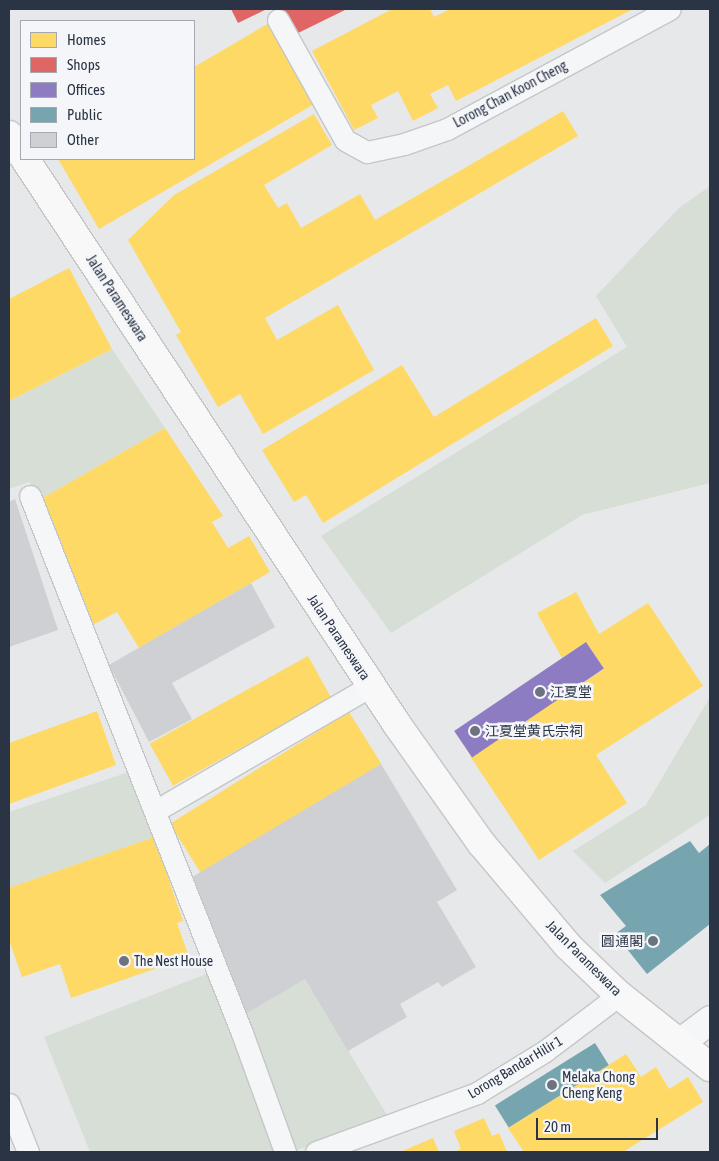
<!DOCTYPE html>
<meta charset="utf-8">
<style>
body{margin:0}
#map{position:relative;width:719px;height:1161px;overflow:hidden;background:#e6e8ea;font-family:"Asap Condensed","Noto Sans SC",sans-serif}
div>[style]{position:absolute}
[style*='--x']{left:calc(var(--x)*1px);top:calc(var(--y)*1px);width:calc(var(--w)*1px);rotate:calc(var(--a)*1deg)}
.green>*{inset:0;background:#d6ded6}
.homes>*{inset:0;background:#ffd966;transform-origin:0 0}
.shops>*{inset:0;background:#e06666}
.offices>*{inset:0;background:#8e7cc3;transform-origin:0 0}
.public>*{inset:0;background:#76a5af;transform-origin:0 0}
.building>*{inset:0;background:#ced0d3}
.roads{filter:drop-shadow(1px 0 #c4c6c8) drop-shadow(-1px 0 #c4c6c8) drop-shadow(0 1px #c4c6c8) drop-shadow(0 -1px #c4c6c8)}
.lane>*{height:21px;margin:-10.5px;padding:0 10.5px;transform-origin:10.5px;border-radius:10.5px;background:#f5f6f7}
.street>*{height:28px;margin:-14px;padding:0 14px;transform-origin:14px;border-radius:14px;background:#f5f6f7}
.secondary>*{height:28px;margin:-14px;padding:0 14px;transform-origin:14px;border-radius:14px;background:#f8f8f8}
.dots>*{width:14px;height:14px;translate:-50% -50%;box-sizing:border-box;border:2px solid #f4f6f9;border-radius:50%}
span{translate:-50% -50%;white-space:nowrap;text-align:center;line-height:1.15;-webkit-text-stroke:5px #f4f6f9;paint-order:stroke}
.street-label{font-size:14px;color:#2b3445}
.poi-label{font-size:14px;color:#2b3445}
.left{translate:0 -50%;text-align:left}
.right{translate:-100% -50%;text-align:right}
.frame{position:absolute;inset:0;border:10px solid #2b3445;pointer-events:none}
.legend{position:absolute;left:20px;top:20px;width:175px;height:140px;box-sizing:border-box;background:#f4f6f9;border:1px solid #a4a8b1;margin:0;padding:6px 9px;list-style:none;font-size:15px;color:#2b3445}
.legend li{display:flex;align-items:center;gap:10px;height:25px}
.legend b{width:25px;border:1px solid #a4a8b1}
.scale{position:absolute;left:536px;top:1118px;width:122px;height:22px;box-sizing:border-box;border:2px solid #2b3445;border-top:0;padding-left:6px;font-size:15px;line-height:18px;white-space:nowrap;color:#2b3445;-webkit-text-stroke:4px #f4f6f9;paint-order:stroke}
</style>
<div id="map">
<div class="green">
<i style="clip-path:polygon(710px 186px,710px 483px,582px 515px,391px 633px,321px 536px,627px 347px,596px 296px,679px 208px)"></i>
<i style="clip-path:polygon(112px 349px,165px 428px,39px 500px,29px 482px,9px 489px,9px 401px)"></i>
<i style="clip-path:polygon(710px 697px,710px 815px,605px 883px,573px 851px,646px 805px)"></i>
<i style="clip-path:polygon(132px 771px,154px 837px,9px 888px,9px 812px)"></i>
<i style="clip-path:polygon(209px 973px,281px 1152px,90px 1152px,44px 1037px)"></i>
<i style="clip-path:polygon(305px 979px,387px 1115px,295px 1151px,241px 1017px)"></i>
</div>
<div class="homes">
<i style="clip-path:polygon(392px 9px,430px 9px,434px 17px,450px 9px,633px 9px,456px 101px,448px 85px,430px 94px,438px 108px,413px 121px,398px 91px,371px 105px,378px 118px,354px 130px,312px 51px)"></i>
<i style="clip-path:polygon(269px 23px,316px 103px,99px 229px,58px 159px,194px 159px,194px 67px)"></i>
<i style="clip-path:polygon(563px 111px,578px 136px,265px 318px,277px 340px,338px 305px,374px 370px,263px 434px,240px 394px,218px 407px,176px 335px,181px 332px,128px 240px,174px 195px,314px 114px,332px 145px,264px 185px,278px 208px,287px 203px,301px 228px,360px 194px,375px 220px)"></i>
<i style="clip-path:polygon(69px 268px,112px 349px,9px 401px,9px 299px)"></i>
<i style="clip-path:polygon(596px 318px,613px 346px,323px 523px,306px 495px,294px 502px,262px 450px,402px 365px,434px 417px)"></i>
<i style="clip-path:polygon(165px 428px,223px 516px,212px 522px,228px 548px,249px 536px,270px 572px,139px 648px,117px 612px,87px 628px,39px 500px)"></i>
<i style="clip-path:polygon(576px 592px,599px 634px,648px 603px,703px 686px,596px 755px,627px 803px,539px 860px,470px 756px,604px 669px,586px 642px,562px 658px,537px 613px)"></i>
<i style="left:308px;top:656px;width:48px;height:181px;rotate:61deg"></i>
<i style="clip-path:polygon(97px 711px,116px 765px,9px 804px,9px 743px)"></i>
<i style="left:349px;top:712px;width:61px;height:211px;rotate:58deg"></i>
<i style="clip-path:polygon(154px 837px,183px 921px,177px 923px,189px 957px,71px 998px,60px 964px,22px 977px,9px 940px,9px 888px)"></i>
<i style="clip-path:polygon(626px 1054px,641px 1077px,656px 1067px,669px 1089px,688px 1077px,703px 1102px,623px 1152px,524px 1152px,508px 1128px)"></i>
<i style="clip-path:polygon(484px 1118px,492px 1136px,499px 1133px,507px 1152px,454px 1152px,461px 1149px,454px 1131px)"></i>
<i style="clip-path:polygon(433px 1138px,439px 1152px,400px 1152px)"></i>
</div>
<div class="shops">
<i style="clip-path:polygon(231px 9px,267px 9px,238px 23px)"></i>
<i style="clip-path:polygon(280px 9px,347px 9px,294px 35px)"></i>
</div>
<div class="offices">
<i style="left:586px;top:642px;width:32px;height:159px;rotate:56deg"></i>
</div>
<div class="public">
<i style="clip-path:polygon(690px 841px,699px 853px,710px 844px,710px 924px,647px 974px,615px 934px,626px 926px,600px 895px)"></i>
<i style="left:595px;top:1043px;width:26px;height:118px;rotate:58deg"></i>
</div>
<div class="building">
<i style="clip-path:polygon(15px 499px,58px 630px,9px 647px,9px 502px)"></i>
<i style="clip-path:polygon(251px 583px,275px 627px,172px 683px,192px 719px,149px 742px,109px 665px)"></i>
<i style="clip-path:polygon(381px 764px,457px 890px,437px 902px,476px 967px,442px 987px,438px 982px,400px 1004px,407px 1017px,348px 1051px,305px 979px,241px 1017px,189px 879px)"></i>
</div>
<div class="roads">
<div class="lane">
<i style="--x:278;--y:20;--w:137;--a:60.8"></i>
<i style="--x:345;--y:140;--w:25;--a:29"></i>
<i style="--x:367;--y:152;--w:38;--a:-12"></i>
<i style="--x:404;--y:144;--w:46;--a:-19.2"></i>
<i style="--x:447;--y:129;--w:253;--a:-28.3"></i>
<i style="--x:30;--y:496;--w:577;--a:68.46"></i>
<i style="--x:242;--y:1033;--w:127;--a:70.1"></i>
<i style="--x:155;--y:811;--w:250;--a:-30.1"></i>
<i style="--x:9;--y:1104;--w:52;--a:68.4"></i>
<i style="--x:316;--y:1152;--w:171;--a:-20.1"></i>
<i style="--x:477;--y:1093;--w:80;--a:-31.7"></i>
<i style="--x:545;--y:1051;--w:93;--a:-37.1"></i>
</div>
<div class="street">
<i style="--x:680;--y:1043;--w:38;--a:-37"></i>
</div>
<div class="secondary">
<i style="--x:9;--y:135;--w:22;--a:58"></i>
<i style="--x:25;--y:159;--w:675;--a:56.66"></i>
<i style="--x:396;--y:723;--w:147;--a:54.7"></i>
<i style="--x:481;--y:843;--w:135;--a:49.8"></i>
<i style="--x:568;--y:946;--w:71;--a:43.9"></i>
<i style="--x:619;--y:995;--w:116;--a:38.4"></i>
</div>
</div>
<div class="dots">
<i style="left:540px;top:692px;background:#6c737f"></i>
<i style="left:475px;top:731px;background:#6c737f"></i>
<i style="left:653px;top:941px;background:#6c737f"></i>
<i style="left:124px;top:961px;background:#6c737f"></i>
<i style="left:552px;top:1085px;background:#6c737f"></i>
</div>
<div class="street-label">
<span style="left:510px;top:94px;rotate:-28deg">Lorong Chan Koon Cheng</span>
<span style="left:117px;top:298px;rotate:57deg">Jalan Parameswara</span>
<span style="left:339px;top:637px;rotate:56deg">Jalan Parameswara</span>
<span style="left:584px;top:958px;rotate:45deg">Jalan Parameswara</span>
<span style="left:515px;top:1067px;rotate:-31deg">Lorong Bandar Hilir 1</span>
</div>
<div class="poi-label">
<span class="left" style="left:550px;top:692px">江夏堂</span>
<span class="left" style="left:485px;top:731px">江夏堂黄氏宗祠</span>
<span class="right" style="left:643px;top:941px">圓通閣</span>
<span class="left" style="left:134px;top:961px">The Nest House</span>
<span class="left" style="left:562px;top:1085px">Melaka Chong<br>Cheng Keng</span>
</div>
<div class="frame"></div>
<ul class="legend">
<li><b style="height:14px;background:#ffd966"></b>Homes</li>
<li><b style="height:14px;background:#e06666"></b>Shops</li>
<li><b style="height:14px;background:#8e7cc3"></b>Offices</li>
<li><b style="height:14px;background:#76a5af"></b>Public</li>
<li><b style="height:14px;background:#ced0d3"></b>Other</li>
</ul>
<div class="scale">20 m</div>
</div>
